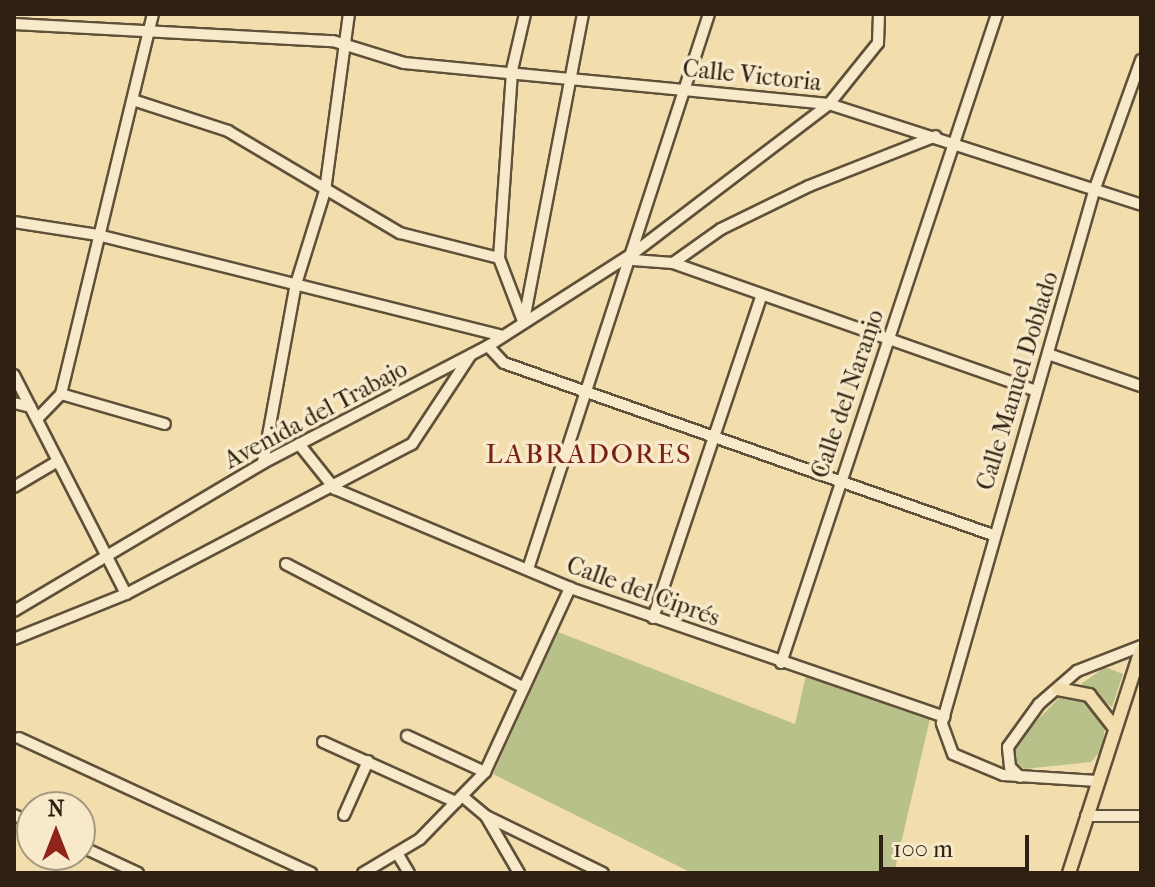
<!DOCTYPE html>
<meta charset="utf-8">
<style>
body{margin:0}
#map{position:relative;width:1155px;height:887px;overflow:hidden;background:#f2ddad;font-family:"IM FELL French Canon",serif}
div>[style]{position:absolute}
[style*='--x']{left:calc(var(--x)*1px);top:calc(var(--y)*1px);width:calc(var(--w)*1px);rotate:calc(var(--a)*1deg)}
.green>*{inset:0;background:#b9c18b}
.roads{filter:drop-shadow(2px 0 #5f5039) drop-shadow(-2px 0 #5f5039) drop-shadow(0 2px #5f5039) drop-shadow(0 -2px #5f5039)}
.minor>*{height:10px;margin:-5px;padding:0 5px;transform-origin:5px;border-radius:5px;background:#f7e9ca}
.major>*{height:12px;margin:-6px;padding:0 6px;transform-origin:6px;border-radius:6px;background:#f2ddad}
span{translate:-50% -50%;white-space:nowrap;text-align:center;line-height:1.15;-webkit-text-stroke:7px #f7e9ca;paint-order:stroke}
.street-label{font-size:24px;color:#2e2112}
.quarter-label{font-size:28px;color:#7a1f14;letter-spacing:2px}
.frame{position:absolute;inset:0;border:16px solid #2e2112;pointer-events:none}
.north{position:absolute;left:16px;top:791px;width:80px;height:80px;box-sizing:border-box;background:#f7e9ca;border:2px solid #a79980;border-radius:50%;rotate:0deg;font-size:22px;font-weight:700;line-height:32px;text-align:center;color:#2e2112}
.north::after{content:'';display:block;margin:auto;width:28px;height:36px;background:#8f2418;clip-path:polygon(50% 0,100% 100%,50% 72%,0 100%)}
.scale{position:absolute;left:879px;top:835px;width:150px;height:36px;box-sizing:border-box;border:4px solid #2e2112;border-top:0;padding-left:10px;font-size:24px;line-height:28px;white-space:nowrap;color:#2e2112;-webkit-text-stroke:6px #f7e9ca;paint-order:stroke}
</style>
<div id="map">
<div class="green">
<i style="clip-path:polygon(558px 632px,795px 724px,806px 675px,930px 719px,894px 873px,692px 873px,493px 774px)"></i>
<i style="clip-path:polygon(1105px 667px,1123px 674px,1112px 707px,1081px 684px)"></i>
<i style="clip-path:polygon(1060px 697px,1087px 700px,1105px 721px,1103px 748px,1091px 762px,1024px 769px,1014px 759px,1014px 744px)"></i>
</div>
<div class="roads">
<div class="minor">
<i style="--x:14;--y:24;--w:319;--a:3.1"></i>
<i style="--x:333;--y:41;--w:74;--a:17.2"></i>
<i style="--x:404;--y:63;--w:427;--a:5.5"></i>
<i style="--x:829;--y:104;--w:328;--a:17.9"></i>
<i style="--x:133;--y:100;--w:100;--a:18.1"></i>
<i style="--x:228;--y:131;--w:200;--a:30.7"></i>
<i style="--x:400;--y:233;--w:102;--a:14.2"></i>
<i style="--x:14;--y:222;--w:85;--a:8.8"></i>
<i style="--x:98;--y:235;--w:417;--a:14"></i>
<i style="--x:633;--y:260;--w:40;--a:4.3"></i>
<i style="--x:673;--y:263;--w:385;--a:19.4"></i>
<i style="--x:673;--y:263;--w:59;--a:-35.3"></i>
<i style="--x:721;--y:229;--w:98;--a:-26"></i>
<i style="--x:809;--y:186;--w:136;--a:-21.5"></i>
<i style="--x:524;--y:320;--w:312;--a:-79.1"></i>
<i style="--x:523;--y:321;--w:67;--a:-110.9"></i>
<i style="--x:499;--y:258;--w:188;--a:-86"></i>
<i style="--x:512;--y:70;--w:57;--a:-76.9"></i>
<i style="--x:488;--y:346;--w:23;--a:47"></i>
<i style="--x:504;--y:363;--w:518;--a:19.38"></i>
<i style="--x:1048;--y:354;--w:98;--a:19"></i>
<i style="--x:14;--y:375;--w:246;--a:62.9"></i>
<i style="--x:61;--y:394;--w:108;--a:16.1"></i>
<i style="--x:14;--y:403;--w:17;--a:13"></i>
<i style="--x:37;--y:419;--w:35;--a:-46"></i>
<i style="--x:61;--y:394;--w:391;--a:-76.4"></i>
<i style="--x:299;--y:444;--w:58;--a:51.3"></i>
<i style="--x:335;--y:489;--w:255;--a:22.8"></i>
<i style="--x:570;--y:588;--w:396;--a:19"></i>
<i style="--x:263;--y:463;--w:182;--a:-79.6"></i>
<i style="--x:296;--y:284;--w:97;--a:-72.7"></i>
<i style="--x:325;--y:191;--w:179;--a:-82.3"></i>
<i style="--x:14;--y:487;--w:51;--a:-30.6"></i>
<i style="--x:286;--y:564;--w:268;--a:27.5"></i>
<i style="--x:528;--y:569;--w:584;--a:-71.94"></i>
<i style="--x:14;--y:611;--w:290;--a:-30.7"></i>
<i style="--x:263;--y:463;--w:254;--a:-27.5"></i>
<i style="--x:488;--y:346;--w:174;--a:-32.6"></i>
<i style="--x:635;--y:252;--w:244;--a:-37.3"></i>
<i style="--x:829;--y:104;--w:78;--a:-51.2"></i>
<i style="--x:878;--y:43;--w:29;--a:-88"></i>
<i style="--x:653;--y:618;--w:341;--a:-71.4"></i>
<i style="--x:14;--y:639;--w:121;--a:-21.9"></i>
<i style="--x:126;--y:594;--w:323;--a:-27.7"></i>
<i style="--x:412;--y:444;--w:105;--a:-56.6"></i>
<i style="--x:781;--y:663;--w:684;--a:-71.59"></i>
<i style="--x:407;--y:736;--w:86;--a:24.8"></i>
<i style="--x:19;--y:738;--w:322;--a:24.8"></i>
<i style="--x:323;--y:742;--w:146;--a:24.3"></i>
<i style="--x:1020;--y:777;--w:14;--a:-135"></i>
<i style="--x:1010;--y:767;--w:20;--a:-96"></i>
<i style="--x:1008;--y:747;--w:53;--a:-54.2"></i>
<i style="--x:1039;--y:704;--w:50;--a:-41"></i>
<i style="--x:1077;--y:671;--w:69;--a:-21.3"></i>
<i style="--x:1097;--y:781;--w:94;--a:-176.3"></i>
<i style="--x:1003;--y:775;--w:54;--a:-157.2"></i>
<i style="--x:953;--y:754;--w:33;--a:-110"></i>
<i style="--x:942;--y:723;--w:556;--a:-74.04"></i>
<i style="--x:1095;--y:188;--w:136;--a:-70.2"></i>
<i style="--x:462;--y:796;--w:31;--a:40"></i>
<i style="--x:486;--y:816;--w:130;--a:26"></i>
<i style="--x:14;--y:815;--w:20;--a:24"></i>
<i style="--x:344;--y:815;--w:59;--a:-66"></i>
<i style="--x:1086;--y:816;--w:55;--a:0"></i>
<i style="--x:487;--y:818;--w:64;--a:59.8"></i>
<i style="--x:80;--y:846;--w:64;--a:25"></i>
<i style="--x:397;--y:853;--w:23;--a:59"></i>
<i style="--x:363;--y:873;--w:66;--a:-30.8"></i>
<i style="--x:420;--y:839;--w:93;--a:-45.9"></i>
<i style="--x:485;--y:772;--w:203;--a:-65.2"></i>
</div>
<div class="major">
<i style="--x:1058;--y:689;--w:32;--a:11"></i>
<i style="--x:1089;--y:695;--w:41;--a:52"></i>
<i style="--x:1069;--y:873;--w:234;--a:-72.1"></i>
</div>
</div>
<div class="street-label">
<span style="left:752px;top:76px;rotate:6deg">Calle Victoria</span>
<span style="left:1018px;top:381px;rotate:-73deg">Calle Manuel Doblado</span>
<span style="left:848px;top:394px;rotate:-71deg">Calle del Naranjo</span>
<span style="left:316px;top:415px;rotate:-28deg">Avenida del Trabajo</span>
<span style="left:643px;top:592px;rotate:20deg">Calle del Ciprés</span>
</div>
<div class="quarter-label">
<span style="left:589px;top:454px">LABRADORES</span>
</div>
<div class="frame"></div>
<div class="north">N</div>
<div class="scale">100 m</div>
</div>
